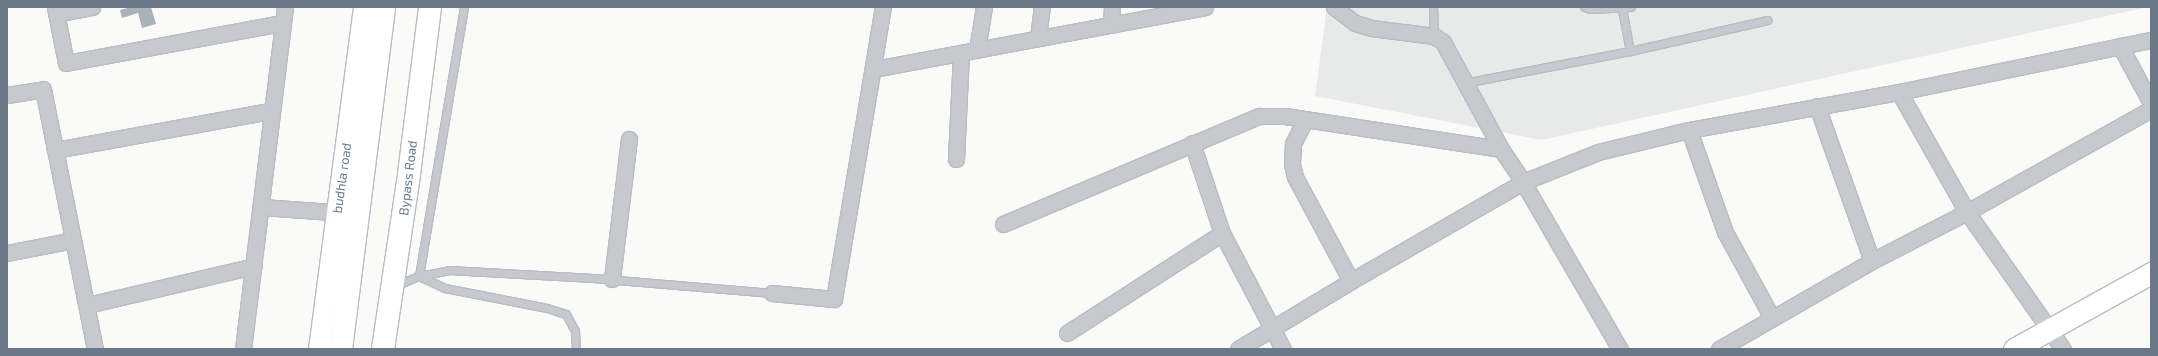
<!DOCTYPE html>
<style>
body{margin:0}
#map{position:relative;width:2158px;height:356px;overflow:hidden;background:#fafaf8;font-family:"Exo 2",sans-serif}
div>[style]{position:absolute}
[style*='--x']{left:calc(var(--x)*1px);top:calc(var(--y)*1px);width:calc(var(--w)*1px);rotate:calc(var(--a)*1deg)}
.built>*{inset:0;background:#e8e9e9}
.building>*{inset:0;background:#aab2b9}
.roads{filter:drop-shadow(1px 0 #b8bdc2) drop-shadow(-1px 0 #b8bdc2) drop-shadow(0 1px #b8bdc2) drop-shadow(0 -1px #b8bdc2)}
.lane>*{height:7px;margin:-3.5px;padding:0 3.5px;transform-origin:3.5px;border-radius:3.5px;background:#c6c9cd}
.street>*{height:15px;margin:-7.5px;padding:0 7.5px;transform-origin:7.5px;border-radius:7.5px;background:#c6c9cd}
.secondary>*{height:21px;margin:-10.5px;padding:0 10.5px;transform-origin:10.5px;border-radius:10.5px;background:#fff}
.primary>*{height:22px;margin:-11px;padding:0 11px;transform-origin:11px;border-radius:11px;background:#fff}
span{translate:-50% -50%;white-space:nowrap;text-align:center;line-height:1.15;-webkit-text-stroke:4px #fff;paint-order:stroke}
.street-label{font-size:13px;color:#6a7888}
.frame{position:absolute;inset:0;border:8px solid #6a7888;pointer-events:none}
</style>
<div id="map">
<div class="built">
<i style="clip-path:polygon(1327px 7px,2148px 7px,1541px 140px,1315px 96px)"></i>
</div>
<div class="building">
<i style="clip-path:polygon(131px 7px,151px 7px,156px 24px,142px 28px,138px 13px,122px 18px,120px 10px)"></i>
</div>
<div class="roads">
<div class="lane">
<i style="--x:464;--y:7;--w:273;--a:99.5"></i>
<i style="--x:419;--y:276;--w:29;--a:25"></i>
<i style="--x:445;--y:288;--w:104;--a:11.1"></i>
<i style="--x:547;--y:308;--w:20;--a:18"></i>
<i style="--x:566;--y:314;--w:19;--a:62"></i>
<i style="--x:575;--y:331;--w:18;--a:87"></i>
<i style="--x:1433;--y:7;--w:29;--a:88"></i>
<i style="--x:1584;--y:7;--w:6;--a:18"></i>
<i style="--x:1590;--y:9;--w:41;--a:-2.8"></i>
<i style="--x:1622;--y:9;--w:43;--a:79.2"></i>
<i style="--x:1464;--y:83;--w:169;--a:-10.9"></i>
<i style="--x:1630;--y:51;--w:141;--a:-12.7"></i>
<i style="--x:395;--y:286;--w:26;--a:-23"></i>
<i style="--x:419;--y:276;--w:31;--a:-11"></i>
<i style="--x:449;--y:270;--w:144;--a:3.2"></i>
<i style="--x:593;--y:278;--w:180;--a:4.8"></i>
</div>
<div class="street">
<i style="--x:55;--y:7;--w:57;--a:78.9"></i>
<i style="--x:66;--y:63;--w:220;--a:-10.5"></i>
<i style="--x:1334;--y:7;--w:26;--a:37"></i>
<i style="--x:1355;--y:23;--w:17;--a:17"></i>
<i style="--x:1371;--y:28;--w:64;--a:7.2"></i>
<i style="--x:1434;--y:36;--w:11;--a:34"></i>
<i style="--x:1443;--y:42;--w:122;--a:61.5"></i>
<i style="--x:56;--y:14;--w:37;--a:-11"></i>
<i style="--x:1111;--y:25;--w:18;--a:-87"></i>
<i style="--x:1038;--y:38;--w:31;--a:-83"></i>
<i style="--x:2120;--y:46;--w:65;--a:61.5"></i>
<i style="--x:977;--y:50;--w:44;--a:-80.8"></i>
<i style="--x:874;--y:69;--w:337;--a:-10.6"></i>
<i style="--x:1899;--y:92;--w:138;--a:60.5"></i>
<i style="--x:1967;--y:212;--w:167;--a:55"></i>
<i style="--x:7;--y:95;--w:36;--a:-9"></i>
<i style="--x:43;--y:89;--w:265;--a:78.7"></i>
<i style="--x:1817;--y:106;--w:164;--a:70.5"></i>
<i style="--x:1305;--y:120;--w:27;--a:117"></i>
<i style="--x:1293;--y:144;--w:20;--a:93"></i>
<i style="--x:1292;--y:164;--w:13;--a:77"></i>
<i style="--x:1295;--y:177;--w:118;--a:61.7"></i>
<i style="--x:1689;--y:130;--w:108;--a:70.6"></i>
<i style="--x:1725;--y:232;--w:98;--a:61.3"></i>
<i style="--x:1192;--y:143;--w:95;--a:71.6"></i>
<i style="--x:1222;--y:233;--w:131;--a:62.3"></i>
<i style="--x:55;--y:150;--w:219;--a:-10.3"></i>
<i style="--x:956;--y:159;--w:106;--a:-87.3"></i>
<i style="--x:262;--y:207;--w:84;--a:4.1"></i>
<i style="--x:1003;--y:224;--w:278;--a:-22.9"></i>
<i style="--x:1259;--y:116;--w:26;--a:0"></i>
<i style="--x:1285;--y:116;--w:219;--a:8.7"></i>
<i style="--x:1501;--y:149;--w:40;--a:56"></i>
<i style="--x:1523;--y:182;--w:193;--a:59.9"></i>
<i style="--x:7;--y:253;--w:67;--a:-11.1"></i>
<i style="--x:612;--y:279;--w:141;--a:-83.1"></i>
<i style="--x:772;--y:293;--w:62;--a:5.5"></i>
<i style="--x:834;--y:299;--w:296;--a:-80.5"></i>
<i style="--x:87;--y:305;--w:171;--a:-13.1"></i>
<i style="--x:1067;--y:333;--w:184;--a:-32.8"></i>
<i style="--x:243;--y:349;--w:345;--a:-83"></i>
<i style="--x:1238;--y:349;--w:132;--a:-31"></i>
<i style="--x:1351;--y:281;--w:198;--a:-29.9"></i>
<i style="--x:1523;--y:182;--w:81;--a:-21.8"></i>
<i style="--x:1598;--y:152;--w:94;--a:-13.6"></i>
<i style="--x:1689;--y:130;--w:213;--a:-10.3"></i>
<i style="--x:1899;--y:92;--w:257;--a:-11.7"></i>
<i style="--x:1719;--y:349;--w:177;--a:-29.9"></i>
<i style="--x:1872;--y:261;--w:107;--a:-27.3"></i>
<i style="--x:1967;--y:212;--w:211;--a:-29.2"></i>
</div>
<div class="secondary">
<i style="--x:319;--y:349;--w:345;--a:-82.5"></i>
<i style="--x:2014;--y:349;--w:157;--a:-29"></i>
</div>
<div class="primary">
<i style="--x:341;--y:349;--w:345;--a:-82.8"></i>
<i style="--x:383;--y:349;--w:177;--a:-81.5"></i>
<i style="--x:409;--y:174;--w:168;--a:-82.8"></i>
</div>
</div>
<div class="street-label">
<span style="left:342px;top:178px;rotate:-82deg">budhla road</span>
<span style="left:408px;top:178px;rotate:-83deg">Bypass Road</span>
</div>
<div class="frame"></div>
</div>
